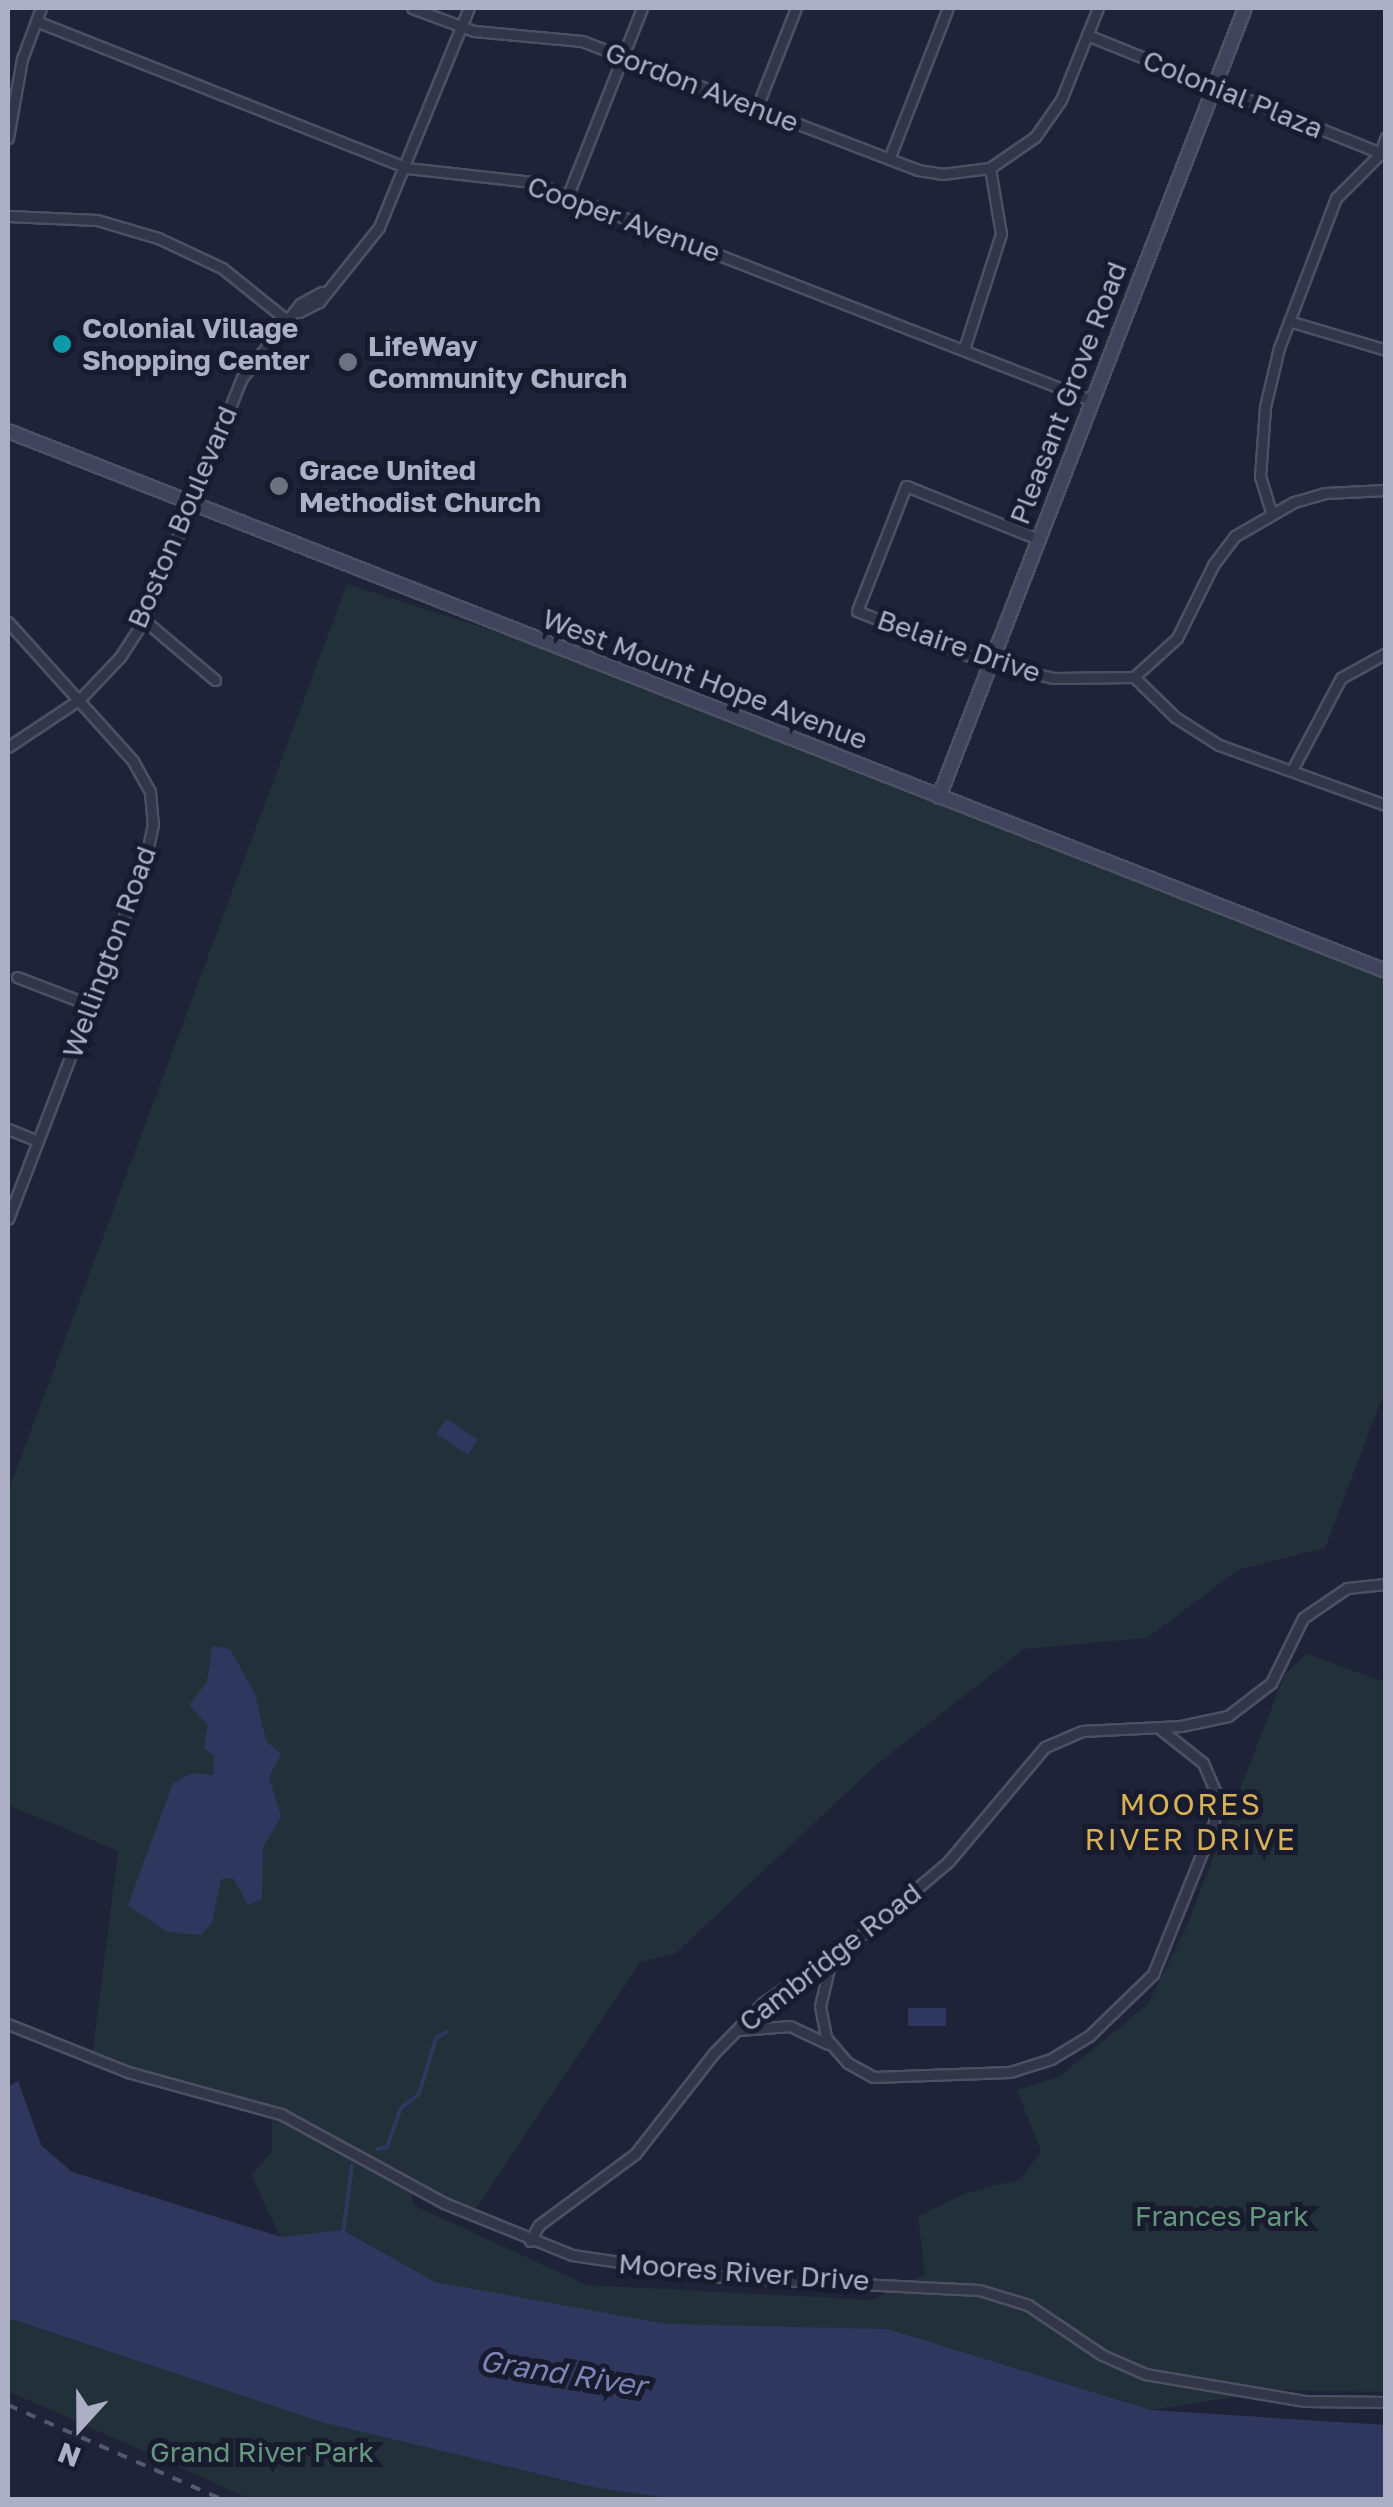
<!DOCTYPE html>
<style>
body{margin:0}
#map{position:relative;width:1393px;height:2507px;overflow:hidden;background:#1f2338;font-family:"Golos Text",sans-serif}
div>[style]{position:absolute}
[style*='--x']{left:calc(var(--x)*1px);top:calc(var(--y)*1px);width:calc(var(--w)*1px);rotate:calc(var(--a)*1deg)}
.green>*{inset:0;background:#213039}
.water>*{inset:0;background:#30375e;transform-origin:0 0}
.stream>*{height:4px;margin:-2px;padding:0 2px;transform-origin:2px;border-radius:2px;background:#30375e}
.roads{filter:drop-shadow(2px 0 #4d5063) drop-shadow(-2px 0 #4d5063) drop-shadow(0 2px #4d5063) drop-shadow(0 -2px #4d5063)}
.street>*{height:9px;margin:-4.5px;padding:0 4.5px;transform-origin:4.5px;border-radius:4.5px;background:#333648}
.secondary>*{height:12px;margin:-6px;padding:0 6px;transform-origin:6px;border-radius:6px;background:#40435c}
.rail>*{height:4px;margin-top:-2px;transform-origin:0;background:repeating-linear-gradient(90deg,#545870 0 10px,transparent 0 20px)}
.dots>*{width:28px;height:28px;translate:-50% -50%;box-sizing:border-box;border:5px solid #181b2d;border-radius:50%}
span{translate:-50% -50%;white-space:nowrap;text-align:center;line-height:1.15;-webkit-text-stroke:10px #181b2d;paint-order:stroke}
.street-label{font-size:28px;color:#adb0c5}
.poi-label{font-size:28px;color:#adb0c5;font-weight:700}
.left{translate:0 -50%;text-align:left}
.park-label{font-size:28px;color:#64977d}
.neighbourhood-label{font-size:30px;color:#d8b155;letter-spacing:2.5px}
.water-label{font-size:30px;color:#7b84b3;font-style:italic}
.frame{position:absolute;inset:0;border:10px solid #adb0c5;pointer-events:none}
.north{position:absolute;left:30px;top:2377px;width:100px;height:100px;-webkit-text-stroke:8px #181b2d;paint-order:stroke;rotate:201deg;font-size:28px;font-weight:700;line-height:40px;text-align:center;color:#adb0c5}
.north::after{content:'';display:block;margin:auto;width:35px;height:45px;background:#adb0c5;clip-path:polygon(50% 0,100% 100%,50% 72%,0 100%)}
</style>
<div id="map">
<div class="green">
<i style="clip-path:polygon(347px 584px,609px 668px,1385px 970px,1385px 1390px,1325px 1548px,1238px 1570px,1147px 1638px,1024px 1649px,877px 1764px,676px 1953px,640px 1962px,469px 2219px,411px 2186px,413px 2205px,587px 2285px,872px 2300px,925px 2274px,918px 2216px,966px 2193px,1021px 2179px,1041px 2151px,1017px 2090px,1059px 2077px,1148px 2004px,1185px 1930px,1285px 1674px,1307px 1654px,1385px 1682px,1385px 2392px,1282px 2390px,1151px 2410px,888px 2329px,667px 2325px,435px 2282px,344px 2230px,281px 2238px,251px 2175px,272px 2152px,272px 2114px,91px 2065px,118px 1851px,8px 1805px,8px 1492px)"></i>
<i style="clip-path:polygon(8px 2318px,325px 2423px,597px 2488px,676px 2499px,251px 2499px,8px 2391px)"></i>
</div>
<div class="water">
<i style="left:446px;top:1419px;width:38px;height:18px;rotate:33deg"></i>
<i style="clip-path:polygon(212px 1646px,230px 1649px,255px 1694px,266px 1741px,281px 1754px,269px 1777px,281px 1817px,263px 1847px,262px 1899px,248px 1905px,233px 1878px,221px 1879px,212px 1923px,201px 1935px,167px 1932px,128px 1905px,173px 1783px,192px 1773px,213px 1775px,214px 1756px,204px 1748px,208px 1725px,189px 1705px,207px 1682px)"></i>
<i style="left:946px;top:2008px;width:18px;height:38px;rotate:90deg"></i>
<i style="clip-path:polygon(18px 2081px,41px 2145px,72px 2172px,281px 2237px,343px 2230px,435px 2282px,667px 2324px,888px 2329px,1151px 2410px,1385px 2425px,1385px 2499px,676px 2499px,597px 2488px,325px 2423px,8px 2318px,8px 2087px)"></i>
</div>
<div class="stream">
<i style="--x:378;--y:2149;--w:9;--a:-13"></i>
<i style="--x:387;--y:2147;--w:41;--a:-70.3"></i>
<i style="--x:401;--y:2108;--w:23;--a:-38"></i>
<i style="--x:419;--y:2094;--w:59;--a:-73.1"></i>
<i style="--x:436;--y:2038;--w:13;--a:-29"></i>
<i style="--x:343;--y:2234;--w:69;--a:-82.5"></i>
</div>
<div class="roads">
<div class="street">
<i style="--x:412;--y:8;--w:66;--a:20.4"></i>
<i style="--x:474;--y:31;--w:108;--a:5.3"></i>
<i style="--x:582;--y:41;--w:360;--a:21"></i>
<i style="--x:918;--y:170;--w:24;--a:9"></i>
<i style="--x:942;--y:174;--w:48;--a:-7.1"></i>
<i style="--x:990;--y:168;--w:55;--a:-34.6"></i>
<i style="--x:1035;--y:137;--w:45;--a:-54.9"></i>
<i style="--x:1061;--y:100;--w:99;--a:-68.1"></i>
<i style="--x:36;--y:21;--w:399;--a:21.6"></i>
<i style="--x:407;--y:168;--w:126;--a:6.4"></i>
<i style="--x:532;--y:182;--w:602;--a:21.32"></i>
<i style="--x:1087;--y:35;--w:319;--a:21.9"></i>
<i style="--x:757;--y:107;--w:106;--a:-68.5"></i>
<i style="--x:8;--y:138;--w:80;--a:-80"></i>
<i style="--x:22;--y:59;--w:54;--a:-69.6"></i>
<i style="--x:889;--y:159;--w:162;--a:-68.7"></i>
<i style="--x:568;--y:195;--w:201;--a:-68.4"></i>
<i style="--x:8;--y:216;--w:89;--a:2.6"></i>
<i style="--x:97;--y:220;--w:64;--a:16.4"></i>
<i style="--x:158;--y:238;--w:71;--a:25.1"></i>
<i style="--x:222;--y:268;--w:85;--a:38.8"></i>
<i style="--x:299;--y:312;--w:22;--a:-27"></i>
<i style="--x:319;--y:302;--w:96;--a:-51.3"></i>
<i style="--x:379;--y:227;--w:237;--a:-67.7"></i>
<i style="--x:1289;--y:321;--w:101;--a:16.6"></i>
<i style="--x:964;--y:349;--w:121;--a:-72.2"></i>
<i style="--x:1001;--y:234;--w:67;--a:-99.5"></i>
<i style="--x:1271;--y:512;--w:37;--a:-107"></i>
<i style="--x:1260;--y:477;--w:70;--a:-85.9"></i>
<i style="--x:1265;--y:407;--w:61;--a:-76.7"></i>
<i style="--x:1279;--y:348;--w:160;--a:-69.2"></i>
<i style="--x:1336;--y:198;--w:61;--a:-45"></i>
<i style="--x:1379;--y:155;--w:19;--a:-69"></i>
<i style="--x:1038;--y:539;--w:142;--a:-158.1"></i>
<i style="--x:906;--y:486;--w:134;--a:111.4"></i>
<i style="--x:857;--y:611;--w:129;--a:21.8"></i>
<i style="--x:977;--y:659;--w:78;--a:14"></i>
<i style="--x:1053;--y:678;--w:81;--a:-0.7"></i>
<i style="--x:1134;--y:677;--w:57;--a:44.3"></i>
<i style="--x:1175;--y:717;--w:52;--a:32.5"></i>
<i style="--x:1219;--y:745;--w:177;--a:19.8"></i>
<i style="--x:144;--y:620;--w:93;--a:40.2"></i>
<i style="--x:8;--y:622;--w:187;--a:48"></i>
<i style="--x:133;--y:761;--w:35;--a:61"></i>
<i style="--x:150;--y:792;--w:32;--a:85"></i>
<i style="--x:153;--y:824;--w:39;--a:102"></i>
<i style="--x:145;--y:862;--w:382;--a:111"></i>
<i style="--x:1134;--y:677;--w:58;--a:-42.2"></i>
<i style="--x:1177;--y:638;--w:81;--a:-63.7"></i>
<i style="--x:1213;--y:565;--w:36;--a:-53"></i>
<i style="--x:1235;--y:536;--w:68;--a:-30"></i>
<i style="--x:1294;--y:502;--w:32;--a:-16"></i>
<i style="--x:1325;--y:493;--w:61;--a:-2.8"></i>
<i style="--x:8;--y:747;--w:87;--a:-33.7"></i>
<i style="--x:80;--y:699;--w:58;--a:-46.4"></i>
<i style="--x:120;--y:657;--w:44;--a:-57"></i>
<i style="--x:144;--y:620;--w:261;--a:-68"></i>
<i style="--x:242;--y:378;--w:94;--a:-51.9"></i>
<i style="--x:300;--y:304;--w:25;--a:-29"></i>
<i style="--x:1292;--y:770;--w:104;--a:-62"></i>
<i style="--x:1341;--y:678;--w:51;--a:-29.1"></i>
<i style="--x:17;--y:977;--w:78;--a:21"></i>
<i style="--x:8;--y:1129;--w:31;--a:22"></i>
<i style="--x:831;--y:1960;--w:47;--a:103.4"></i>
<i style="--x:820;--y:2006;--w:33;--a:79"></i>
<i style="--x:826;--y:2038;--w:33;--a:49"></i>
<i style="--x:848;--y:2063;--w:29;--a:29"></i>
<i style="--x:873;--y:2077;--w:137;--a:-2.1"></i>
<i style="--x:1010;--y:2072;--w:43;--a:-17.6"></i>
<i style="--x:1051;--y:2059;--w:44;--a:-31.2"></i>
<i style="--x:1089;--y:2036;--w:89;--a:-44.1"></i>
<i style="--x:1153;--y:1974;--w:163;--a:-68"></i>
<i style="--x:1214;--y:1823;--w:32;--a:-88"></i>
<i style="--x:1215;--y:1791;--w:30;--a:-113"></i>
<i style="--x:1203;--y:1763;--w:56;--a:-141.5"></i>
<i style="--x:8;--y:2024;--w:129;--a:21.8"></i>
<i style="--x:128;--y:2072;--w:159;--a:15.4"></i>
<i style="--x:281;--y:2114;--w:186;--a:28.6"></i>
<i style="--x:444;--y:2203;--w:138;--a:22.1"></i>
<i style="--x:572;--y:2255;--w:152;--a:8.3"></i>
<i style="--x:722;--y:2277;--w:257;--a:2.9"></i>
<i style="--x:979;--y:2290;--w:51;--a:17"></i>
<i style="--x:1028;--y:2305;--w:89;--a:34"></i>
<i style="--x:1102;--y:2355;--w:47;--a:23.8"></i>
<i style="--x:1145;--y:2374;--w:162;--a:9.6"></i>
<i style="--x:1305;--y:2401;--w:81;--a:0.7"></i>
<i style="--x:739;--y:2030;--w:51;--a:-4.5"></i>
<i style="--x:790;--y:2026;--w:42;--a:25.3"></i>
<i style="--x:530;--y:2241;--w:18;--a:-61"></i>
<i style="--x:539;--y:2225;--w:119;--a:-36.5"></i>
<i style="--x:635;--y:2154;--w:127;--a:-52"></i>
<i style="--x:713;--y:2054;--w:71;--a:-45.6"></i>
<i style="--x:763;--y:2003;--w:123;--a:-34.7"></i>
<i style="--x:864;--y:1933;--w:110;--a:-40.2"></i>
<i style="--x:948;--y:1862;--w:150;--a:-49.9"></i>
<i style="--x:1045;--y:1747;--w:40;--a:-23.4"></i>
<i style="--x:1082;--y:1731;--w:99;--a:-2.9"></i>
<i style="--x:1181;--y:1726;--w:48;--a:-12"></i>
<i style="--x:1228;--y:1716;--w:54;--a:-37.5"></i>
<i style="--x:1271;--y:1683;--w:72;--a:-63.8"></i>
<i style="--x:1303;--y:1618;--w:53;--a:-34.3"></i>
<i style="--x:1347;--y:1588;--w:39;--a:-6"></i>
</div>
<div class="secondary">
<i style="--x:8;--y:431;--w:1480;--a:21.4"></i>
<i style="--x:939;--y:797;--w:846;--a:-68.8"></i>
</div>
</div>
<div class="rail">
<i style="--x:8;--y:2405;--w:235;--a:23.8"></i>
</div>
<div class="dots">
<i style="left:62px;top:344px;background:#0f9aa8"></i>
<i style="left:348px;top:362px;background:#6b7280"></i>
<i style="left:279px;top:486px;background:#6b7280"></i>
</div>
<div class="street-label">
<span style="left:702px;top:87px;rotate:21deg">Gordon Avenue</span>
<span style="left:1233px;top:94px;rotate:22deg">Colonial Plaza</span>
<span style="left:624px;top:219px;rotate:20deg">Cooper Avenue</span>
<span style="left:1068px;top:393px;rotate:-69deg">Pleasant Grove Road</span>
<span style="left:182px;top:517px;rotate:-67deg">Boston Boulevard</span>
<span style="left:959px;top:646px;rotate:19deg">Belaire Drive</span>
<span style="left:705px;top:679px;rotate:21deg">West Mount Hope Avenue</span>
<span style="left:109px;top:952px;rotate:-70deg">Wellington Road</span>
<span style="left:830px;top:1957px;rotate:-38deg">Cambridge Road</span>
<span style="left:744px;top:2272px;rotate:4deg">Moores River Drive</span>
</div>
<div class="poi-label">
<span class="left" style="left:82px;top:344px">Colonial Village<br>Shopping Center</span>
<span class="left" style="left:368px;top:362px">LifeWay<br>Community Church</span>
<span class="left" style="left:299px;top:486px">Grace United<br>Methodist Church</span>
</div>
<div class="park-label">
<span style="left:1222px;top:2216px">Frances Park</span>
<span style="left:262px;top:2452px">Grand River Park</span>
</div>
<div class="neighbourhood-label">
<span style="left:1191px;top:1821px">MOORES<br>RIVER DRIVE</span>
</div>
<div class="water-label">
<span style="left:563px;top:2373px;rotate:9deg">Grand River</span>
</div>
<div class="frame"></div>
<div class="north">N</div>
</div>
